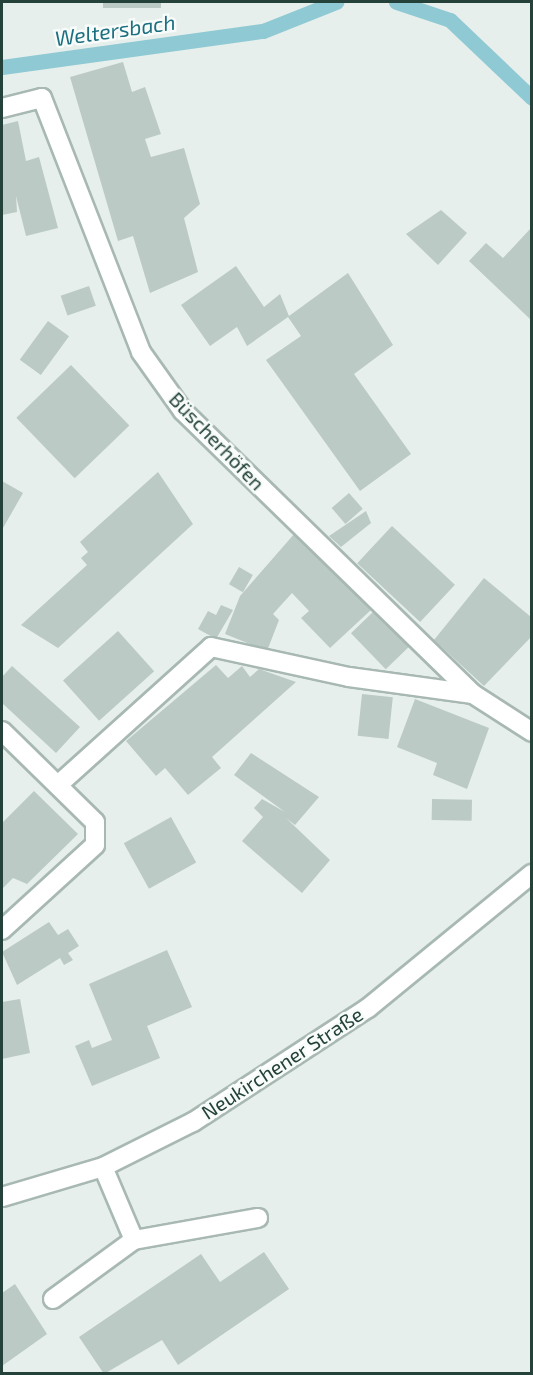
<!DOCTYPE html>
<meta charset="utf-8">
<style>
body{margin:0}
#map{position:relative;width:533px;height:1375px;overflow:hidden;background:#e6efeb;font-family:"Exo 2",sans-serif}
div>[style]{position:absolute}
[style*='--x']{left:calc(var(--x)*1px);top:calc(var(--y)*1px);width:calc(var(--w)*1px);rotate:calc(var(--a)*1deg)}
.stream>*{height:15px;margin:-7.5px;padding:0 7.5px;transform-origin:7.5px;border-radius:7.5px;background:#8ec9d4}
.building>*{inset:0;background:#bbcac4;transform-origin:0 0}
.roads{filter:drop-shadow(2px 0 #a8b8b2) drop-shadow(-2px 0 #a8b8b2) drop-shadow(0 2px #a8b8b2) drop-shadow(0 -2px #a8b8b2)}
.lane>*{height:18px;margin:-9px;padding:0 9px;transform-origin:9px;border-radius:9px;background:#fff}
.street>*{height:18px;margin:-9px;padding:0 9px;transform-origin:9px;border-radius:9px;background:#fff}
.secondary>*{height:18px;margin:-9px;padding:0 9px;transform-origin:9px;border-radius:9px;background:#fff}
span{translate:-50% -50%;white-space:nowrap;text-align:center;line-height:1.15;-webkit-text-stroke:5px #f7fbf9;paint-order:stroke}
.street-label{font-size:20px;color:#24423a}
.water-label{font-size:21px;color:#1c6f80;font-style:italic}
.frame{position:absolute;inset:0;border:3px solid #24423a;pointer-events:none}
</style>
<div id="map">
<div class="stream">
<i style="--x:396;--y:2;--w:57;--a:18.4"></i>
<i style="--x:450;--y:20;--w:113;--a:43.6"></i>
<i style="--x:2;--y:67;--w:263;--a:-7.9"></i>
<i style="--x:263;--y:31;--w:79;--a:-21.7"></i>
</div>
<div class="building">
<i style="left:103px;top:2px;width:58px;height:6px"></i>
<i style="clip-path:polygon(123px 62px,132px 92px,145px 87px,161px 134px,145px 139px,151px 157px,184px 148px,200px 204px,184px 218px,198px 272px,150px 293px,133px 236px,118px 241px,70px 77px)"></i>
<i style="clip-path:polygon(18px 121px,26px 161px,39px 157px,58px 228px,26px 236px,16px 196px,17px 212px,2px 215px,2px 125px)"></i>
<i style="clip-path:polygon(441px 210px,467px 233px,438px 265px,406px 234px)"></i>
<i style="clip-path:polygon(531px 228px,531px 320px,469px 261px,486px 243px,503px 258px)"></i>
<i style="clip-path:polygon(236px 266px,264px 307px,280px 294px,289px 316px,348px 273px,393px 345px,354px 374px,411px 454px,360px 491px,266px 360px,301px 336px,288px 317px,247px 346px,237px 327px,210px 346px,181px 305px)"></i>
<i style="left:89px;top:286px;width:21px;height:30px;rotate:71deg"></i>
<i style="left:48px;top:321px;width:26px;height:48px;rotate:36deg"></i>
<i style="left:71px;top:365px;width:84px;height:76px;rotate:46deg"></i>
<i style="clip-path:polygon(158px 472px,193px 524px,58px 648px,21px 625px,87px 565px,81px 558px,88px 552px,80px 542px)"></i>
<i style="clip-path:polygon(2px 481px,23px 493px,3px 528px,2px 527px)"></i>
<i style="left:349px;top:493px;width:21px;height:23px;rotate:49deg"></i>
<i style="clip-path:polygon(366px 511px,371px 523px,341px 547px,329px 536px)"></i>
<i style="left:392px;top:526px;width:86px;height:51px;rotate:43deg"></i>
<i style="clip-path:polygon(295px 533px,372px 609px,330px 648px,301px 618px,309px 611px,292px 593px,273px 614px,279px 620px,267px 651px,225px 634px,240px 596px)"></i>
<i style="left:239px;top:567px;width:16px;height:20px;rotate:30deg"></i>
<i style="clip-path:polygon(484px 578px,531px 617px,531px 637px,484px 686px,434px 640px)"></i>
<i style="clip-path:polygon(221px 605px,233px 610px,216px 639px,198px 629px,208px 611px,216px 615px)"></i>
<i style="left:374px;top:611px;width:50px;height:32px;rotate:46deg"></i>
<i style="left:118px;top:631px;width:54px;height:74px;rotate:48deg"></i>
<i style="clip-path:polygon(216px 665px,228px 678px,242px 666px,250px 677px,259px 669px,296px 682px,212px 757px,221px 768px,188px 795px,165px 768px,156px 776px,126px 741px)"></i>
<i style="clip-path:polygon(12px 666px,80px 727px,56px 753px,2px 703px,2px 677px)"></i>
<i style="left:362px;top:694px;width:31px;height:42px;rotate:6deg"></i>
<i style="clip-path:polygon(415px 699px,489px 728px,467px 789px,433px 775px,437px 763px,397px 747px)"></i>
<i style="clip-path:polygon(251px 753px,319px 797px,295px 825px,286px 818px,330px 860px,302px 893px,242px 841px,263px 817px,254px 808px,262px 799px,285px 812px,234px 775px)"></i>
<i style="clip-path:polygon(34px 791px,78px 834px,27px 884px,13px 878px,2px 889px,2px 823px)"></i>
<i style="left:432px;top:799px;width:40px;height:21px;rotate:1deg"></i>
<i style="left:171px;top:817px;width:52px;height:54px;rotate:61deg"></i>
<i style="clip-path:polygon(49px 922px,58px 935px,68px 929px,79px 946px,68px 953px,73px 960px,64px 965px,60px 958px,17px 985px,2px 952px)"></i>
<i style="clip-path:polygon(167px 950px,192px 1007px,147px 1026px,160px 1058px,92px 1086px,75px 1046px,89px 1040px,92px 1048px,112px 1040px,89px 984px)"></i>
<i style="clip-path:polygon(20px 999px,30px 1053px,2px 1059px,2px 1002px)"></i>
<i style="clip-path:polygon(264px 1252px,289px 1289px,178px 1365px,162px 1340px,104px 1374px,79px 1337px,201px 1254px,220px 1282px)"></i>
<i style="clip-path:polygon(15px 1284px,47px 1334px,2px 1366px,2px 1293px)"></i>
</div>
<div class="roads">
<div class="lane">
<i style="--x:58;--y:785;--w:206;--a:-42"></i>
<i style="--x:211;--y:647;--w:141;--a:12.3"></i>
<i style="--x:349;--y:677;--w:125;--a:7.8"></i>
<i style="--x:134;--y:1240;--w:126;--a:-10.1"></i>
<i style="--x:53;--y:1299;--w:100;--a:-36.1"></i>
<i style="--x:134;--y:1240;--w:79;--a:-113"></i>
</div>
<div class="street">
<i style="--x:2;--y:108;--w:41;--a:-14"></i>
<i style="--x:42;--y:98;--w:273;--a:68.7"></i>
<i style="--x:141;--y:352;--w:72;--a:54.6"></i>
<i style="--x:183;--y:411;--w:405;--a:44.3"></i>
<i style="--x:473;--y:694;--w:70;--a:32.8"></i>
<i style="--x:2;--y:731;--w:130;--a:44.4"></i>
<i style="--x:95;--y:822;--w:23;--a:90"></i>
<i style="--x:95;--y:845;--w:126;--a:137.6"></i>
</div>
<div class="secondary">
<i style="--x:2;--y:1197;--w:105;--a:-16.5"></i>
<i style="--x:103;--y:1167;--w:101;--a:-26.6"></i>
<i style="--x:193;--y:1122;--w:209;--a:-33.1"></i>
<i style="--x:368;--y:1008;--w:212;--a:-39.3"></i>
</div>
</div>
<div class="street-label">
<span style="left:217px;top:441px;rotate:46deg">Büscherhöfen</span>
<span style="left:282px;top:1063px;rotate:-33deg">Neukirchener Straße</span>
</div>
<div class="water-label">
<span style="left:115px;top:30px;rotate:-8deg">Weltersbach</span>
</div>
<div class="frame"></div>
</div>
